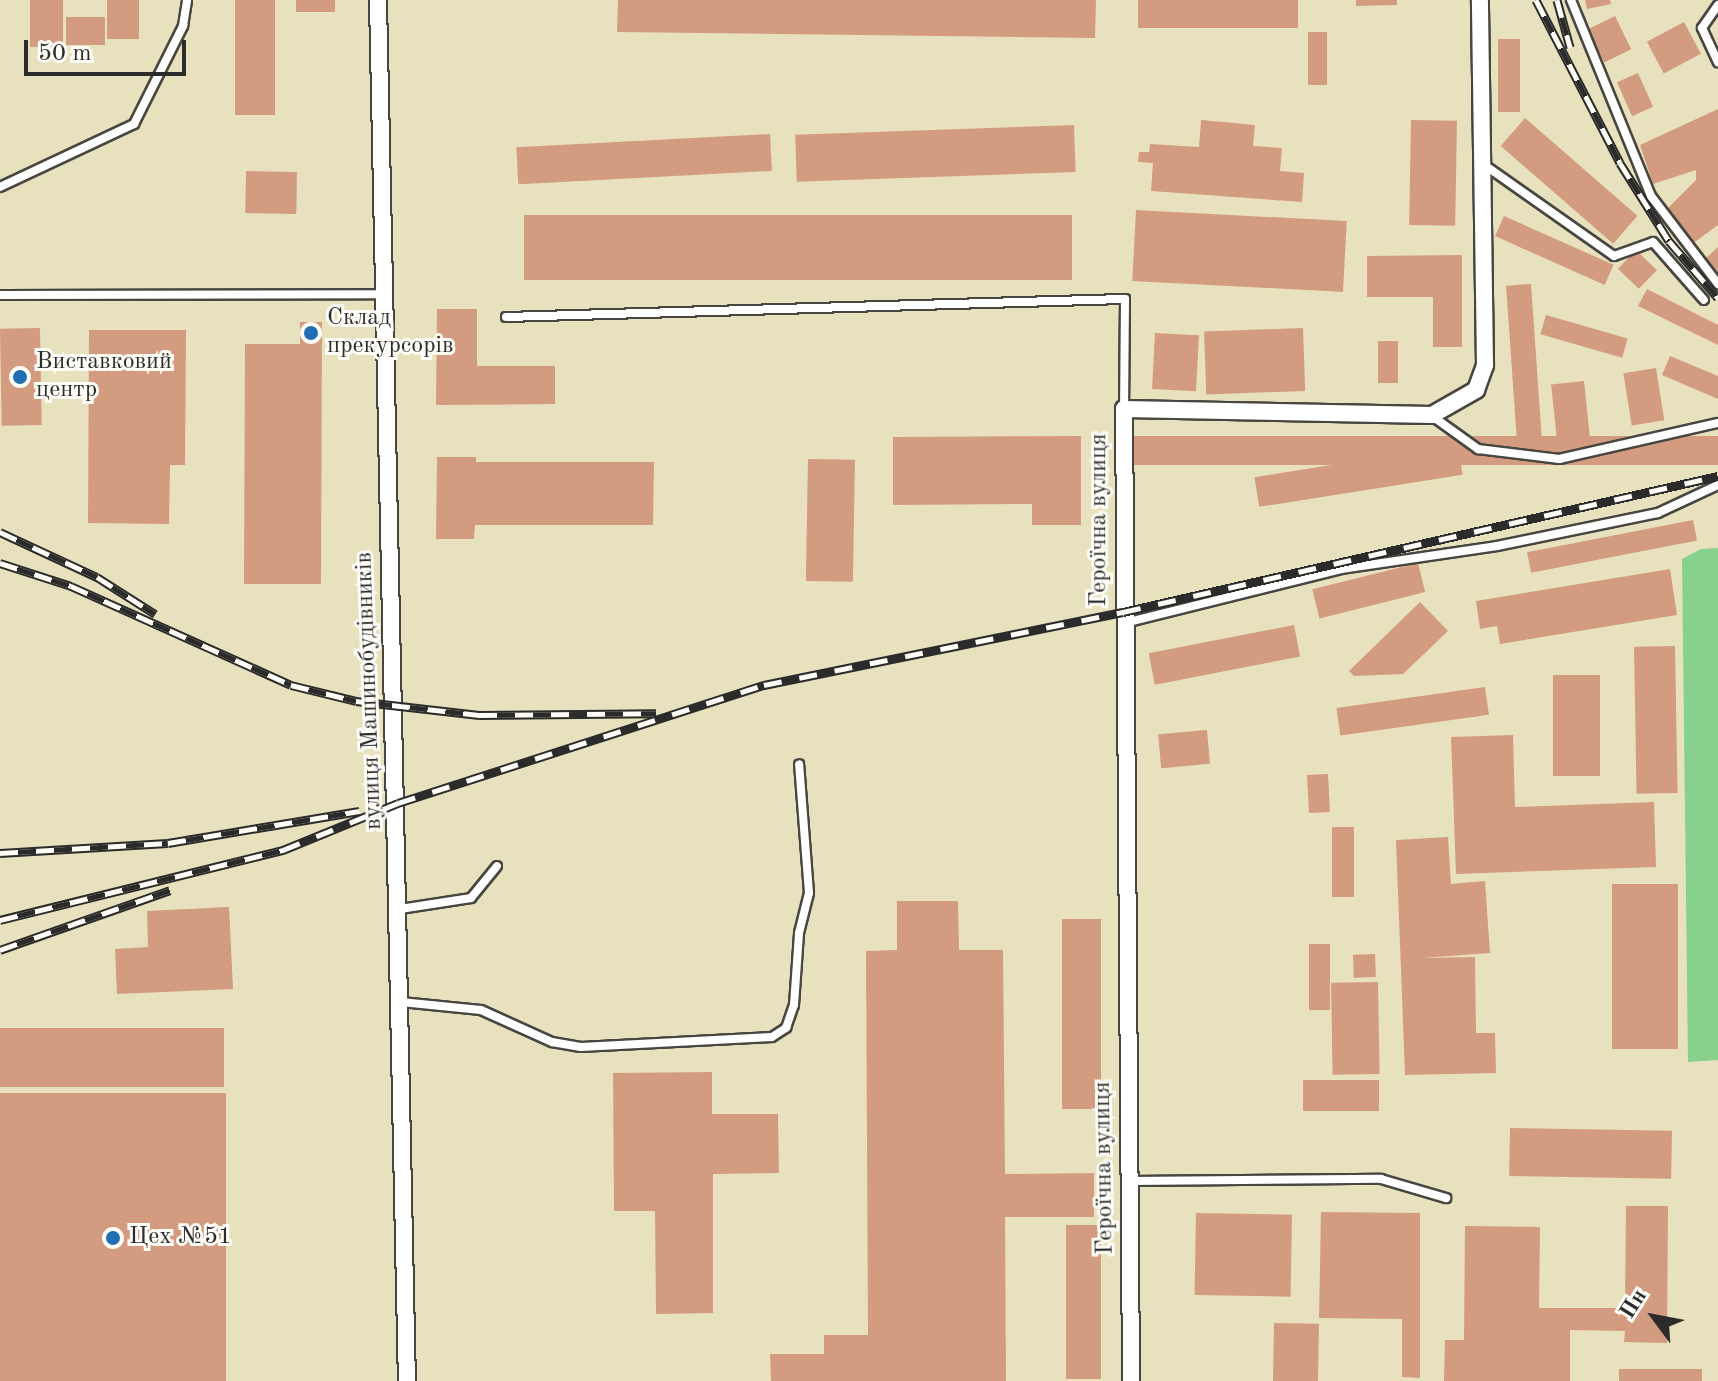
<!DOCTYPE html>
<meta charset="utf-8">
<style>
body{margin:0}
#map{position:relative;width:1718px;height:1381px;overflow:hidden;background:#e8e1bd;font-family:"Old Standard TT",serif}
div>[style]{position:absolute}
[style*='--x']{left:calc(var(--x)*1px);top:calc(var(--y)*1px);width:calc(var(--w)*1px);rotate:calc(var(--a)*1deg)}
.green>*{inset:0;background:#88d18d}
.building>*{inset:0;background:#d39c80;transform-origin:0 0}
.roads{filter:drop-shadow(2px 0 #474641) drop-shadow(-2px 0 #474641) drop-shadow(0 2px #474641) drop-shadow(0 -2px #474641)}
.service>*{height:8px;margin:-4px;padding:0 4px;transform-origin:4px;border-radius:4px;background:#fff}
.minor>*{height:16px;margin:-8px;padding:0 8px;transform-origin:8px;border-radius:8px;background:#fff}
.rail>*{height:9px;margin-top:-4.5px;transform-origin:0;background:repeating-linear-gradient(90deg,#fdfcf7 0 18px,#2b2b2b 0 36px);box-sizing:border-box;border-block:2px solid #2b2b2b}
.dots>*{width:22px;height:22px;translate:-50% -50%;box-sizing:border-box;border:4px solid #fdfcf7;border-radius:50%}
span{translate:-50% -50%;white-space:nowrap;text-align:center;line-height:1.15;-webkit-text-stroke:6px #fdfcf7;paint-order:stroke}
.poi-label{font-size:24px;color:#2b2b2b}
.left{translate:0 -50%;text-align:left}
.street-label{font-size:24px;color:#2b2b2b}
.north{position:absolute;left:1614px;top:1277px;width:80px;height:80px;-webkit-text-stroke:6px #fdfcf7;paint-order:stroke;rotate:302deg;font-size:22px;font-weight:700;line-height:32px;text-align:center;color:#2b2b2b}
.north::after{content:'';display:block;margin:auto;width:28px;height:36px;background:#2b2b2b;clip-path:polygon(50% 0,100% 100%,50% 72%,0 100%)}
.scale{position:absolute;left:24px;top:40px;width:162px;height:36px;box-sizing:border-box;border:4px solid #2b2b2b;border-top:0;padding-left:10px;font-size:24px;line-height:28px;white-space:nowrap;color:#2b2b2b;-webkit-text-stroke:6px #fdfcf7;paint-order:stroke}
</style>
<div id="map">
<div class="green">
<i style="clip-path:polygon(1718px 548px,1718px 1060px,1688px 1062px,1682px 559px,1701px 549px)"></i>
</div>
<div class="building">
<i style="left:30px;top:0;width:33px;height:47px"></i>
<i style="left:107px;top:0;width:32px;height:39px"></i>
<i style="left:235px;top:0;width:40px;height:115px"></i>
<i style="left:296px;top:0;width:39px;height:12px"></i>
<i style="clip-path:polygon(618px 0,1096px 0,1095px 38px,617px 32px)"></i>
<i style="left:1138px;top:0;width:160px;height:28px"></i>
<i style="clip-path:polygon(1356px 0,1397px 0,1397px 5px,1356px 6px)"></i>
<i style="clip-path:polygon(1585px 0,1610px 0,1611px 4px,1587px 9px)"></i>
<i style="left:1615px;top:16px;width:37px;height:30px;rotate:64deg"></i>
<i style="left:66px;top:17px;width:39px;height:28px"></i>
<i style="left:1684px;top:22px;width:36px;height:42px;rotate:62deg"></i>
<i style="left:1308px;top:32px;width:19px;height:53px"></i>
<i style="left:1498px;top:39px;width:22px;height:73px"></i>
<i style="left:1638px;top:73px;width:37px;height:23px;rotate:66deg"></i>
<i style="clip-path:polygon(1718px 109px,1718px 225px,1692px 244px,1666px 210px,1696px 180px,1696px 170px,1653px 184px,1640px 145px)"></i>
<i style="left:1525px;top:118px;width:149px;height:37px;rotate:41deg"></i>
<i style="clip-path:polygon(1201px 120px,1255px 125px,1253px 146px,1282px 148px,1280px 171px,1304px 173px,1302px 202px,1151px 191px,1153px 163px,1138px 162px,1139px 152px,1149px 152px,1150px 144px,1199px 147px)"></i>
<i style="left:1411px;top:120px;width:46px;height:105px;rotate:1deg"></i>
<i style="left:1074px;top:125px;width:47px;height:279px;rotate:88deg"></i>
<i style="left:770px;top:134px;width:37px;height:254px;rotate:87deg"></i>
<i style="left:246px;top:171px;width:51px;height:42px;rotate:1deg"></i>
<i style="left:1136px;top:210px;width:211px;height:71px;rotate:3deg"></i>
<i style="left:1072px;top:215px;width:65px;height:548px;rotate:90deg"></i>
<i style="left:1504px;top:216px;width:120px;height:22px;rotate:24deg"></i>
<i style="clip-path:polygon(1718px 247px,1718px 273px,1705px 259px)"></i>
<i style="left:1636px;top:250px;width:29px;height:26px;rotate:44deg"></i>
<i style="clip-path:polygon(1462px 255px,1462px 347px,1433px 347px,1433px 297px,1367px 297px,1367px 256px)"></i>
<i style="left:1531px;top:284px;width:153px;height:25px;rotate:86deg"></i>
<i style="clip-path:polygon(1647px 289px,1718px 325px,1718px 345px,1638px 306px)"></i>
<i style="clip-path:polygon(437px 309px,477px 309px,477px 366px,555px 366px,555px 404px,436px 405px)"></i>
<i style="left:1546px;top:315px;width:85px;height:20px;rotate:16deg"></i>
<i style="clip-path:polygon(300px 322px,322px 322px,321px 584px,244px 584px,245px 344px,300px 344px)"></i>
<i style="left:40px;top:328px;width:97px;height:40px;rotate:89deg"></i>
<i style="left:1303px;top:328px;width:63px;height:99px;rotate:88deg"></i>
<i style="clip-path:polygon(89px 330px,186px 330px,185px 465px,170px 465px,169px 524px,88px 523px)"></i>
<i style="left:1155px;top:333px;width:44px;height:56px;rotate:3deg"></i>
<i style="left:1378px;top:341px;width:20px;height:42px"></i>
<i style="clip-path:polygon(1670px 356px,1718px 376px,1718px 399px,1662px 375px)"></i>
<i style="left:1656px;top:368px;width:53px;height:33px;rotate:81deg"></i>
<i style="left:1584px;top:381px;width:56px;height:33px;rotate:84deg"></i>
<i style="clip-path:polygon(1081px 436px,1081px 525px,1032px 525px,1032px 504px,893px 505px,893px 437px)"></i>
<i style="left:1718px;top:436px;width:29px;height:585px;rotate:90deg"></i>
<i style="left:1458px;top:445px;width:30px;height:206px;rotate:81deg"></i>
<i style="clip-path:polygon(437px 457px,476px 457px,476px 462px,654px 462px,653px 525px,475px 525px,474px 539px,436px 539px)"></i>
<i style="left:808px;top:459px;width:47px;height:122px;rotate:1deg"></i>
<i style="left:1693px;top:520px;width:21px;height:169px;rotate:79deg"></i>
<i style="left:1418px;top:563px;width:30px;height:109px;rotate:76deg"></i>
<i style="clip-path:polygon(1670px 569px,1677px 615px,1500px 644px,1497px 626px,1480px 629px,1476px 601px)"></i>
<i style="clip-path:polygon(1420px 602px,1448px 631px,1403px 674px,1354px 676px,1349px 671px)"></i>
<i style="left:1294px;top:625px;width:32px;height:148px;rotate:79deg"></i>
<i style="left:1675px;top:646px;width:147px;height:41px;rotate:89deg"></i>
<i style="left:1553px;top:675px;width:47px;height:101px"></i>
<i style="left:1485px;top:687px;width:28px;height:150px;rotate:82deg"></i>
<i style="left:1207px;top:730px;width:34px;height:49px;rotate:85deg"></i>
<i style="clip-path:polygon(1513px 735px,1515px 807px,1654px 802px,1656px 867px,1456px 874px,1451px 737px)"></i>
<i style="left:1328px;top:774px;width:38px;height:21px;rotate:87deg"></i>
<i style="left:1332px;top:827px;width:22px;height:70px"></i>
<i style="clip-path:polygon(1448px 837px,1451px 884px,1485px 881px,1490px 953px,1422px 958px,1475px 957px,1476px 1033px,1495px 1033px,1496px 1073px,1405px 1075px,1396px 840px)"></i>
<i style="left:1612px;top:884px;width:66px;height:165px"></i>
<i style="clip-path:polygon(897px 901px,958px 901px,959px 950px,1003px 950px,1005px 1174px,1094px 1173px,1094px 1217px,1005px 1217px,1006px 1381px,771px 1381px,770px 1354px,824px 1354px,824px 1335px,868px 1335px,866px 951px,897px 950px)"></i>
<i style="clip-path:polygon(229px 907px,233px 989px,117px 994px,115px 949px,148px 947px,147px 911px)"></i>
<i style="left:1062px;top:919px;width:39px;height:190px"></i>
<i style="left:1309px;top:944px;width:21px;height:66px"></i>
<i style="left:1375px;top:954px;width:23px;height:22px;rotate:88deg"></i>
<i style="left:1378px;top:982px;width:92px;height:47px;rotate:89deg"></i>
<i style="left:0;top:1028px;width:224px;height:59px"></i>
<i style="clip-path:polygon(712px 1072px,712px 1114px,778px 1114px,779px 1173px,713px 1174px,713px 1313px,656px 1314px,655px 1211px,614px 1211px,613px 1073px)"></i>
<i style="left:1379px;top:1080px;width:31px;height:76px;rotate:90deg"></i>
<i style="left:226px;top:1093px;width:288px;height:226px;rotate:90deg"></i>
<i style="left:1510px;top:1128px;width:162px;height:48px;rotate:1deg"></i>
<i style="clip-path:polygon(1626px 1206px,1668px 1206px,1667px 1343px,1624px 1342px,1625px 1331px,1570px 1330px,1570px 1381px,1444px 1381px,1445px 1340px,1464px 1340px,1465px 1226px,1540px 1227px,1539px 1308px,1625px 1308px)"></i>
<i style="clip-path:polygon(1321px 1212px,1420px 1213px,1420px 1378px,1402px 1377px,1402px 1319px,1319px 1318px)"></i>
<i style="left:1196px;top:1213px;width:96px;height:82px;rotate:1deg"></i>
<i style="left:1066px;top:1225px;width:35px;height:154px"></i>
<i style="left:1274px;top:1323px;width:45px;height:58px;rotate:1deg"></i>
<i style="left:1619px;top:1369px;width:83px;height:12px"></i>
</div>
<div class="roads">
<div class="service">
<i style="--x:1571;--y:0;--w:212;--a:67.8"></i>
<i style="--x:1651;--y:196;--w:111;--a:52.7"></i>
<i style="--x:1718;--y:5;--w:28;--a:125"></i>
<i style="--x:1702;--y:28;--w:38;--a:65"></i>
<i style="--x:1483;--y:164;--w:160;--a:35.1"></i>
<i style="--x:1614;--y:256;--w:41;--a:-19.7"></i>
<i style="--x:1653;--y:242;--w:77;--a:48.7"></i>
<i style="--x:0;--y:187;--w:148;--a:-25.2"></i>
<i style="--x:134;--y:124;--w:110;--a:-63.4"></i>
<i style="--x:183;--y:26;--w:26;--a:-81"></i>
<i style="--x:0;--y:295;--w:384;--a:-0.1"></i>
<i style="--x:506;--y:317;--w:619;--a:-1.67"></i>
<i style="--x:1125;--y:299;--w:109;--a:90.5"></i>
<i style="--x:1432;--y:416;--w:57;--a:35.7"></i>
<i style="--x:1478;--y:449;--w:82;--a:7"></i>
<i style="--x:1559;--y:459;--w:163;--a:-12.8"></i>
<i style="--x:1125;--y:623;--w:223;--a:-14"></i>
<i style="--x:1341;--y:569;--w:158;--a:-8.4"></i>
<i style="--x:1497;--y:546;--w:164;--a:-11.6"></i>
<i style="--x:1658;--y:513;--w:66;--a:-25"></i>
<i style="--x:400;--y:909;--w:72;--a:-8.8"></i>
<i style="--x:471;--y:898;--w:41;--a:-50.9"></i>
<i style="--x:401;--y:1002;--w:80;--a:5.7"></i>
<i style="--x:481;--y:1010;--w:78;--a:24.3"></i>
<i style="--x:552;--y:1042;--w:29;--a:10"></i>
<i style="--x:581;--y:1047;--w:191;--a:-3"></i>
<i style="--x:772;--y:1037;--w:17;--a:-33"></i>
<i style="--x:786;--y:1028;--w:24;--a:-71"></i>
<i style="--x:794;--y:1005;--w:72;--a:-86"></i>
<i style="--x:799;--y:933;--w:41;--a:-76"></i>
<i style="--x:809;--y:893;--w:129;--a:-94.4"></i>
<i style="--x:1130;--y:1181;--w:251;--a:-0.5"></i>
<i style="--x:1381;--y:1179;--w:68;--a:16.3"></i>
</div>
<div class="minor">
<i style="--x:378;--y:0;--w:1381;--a:88.8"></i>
<i style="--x:1131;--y:1381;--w:972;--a:-90.41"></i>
<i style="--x:1124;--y:409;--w:308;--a:1.1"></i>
<i style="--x:1432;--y:415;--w:51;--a:-29.6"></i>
<i style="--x:1476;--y:390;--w:27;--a:-70"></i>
<i style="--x:1485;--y:365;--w:365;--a:-90.8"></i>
</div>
</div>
<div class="rail">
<i style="--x:1536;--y:0;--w:183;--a:62.7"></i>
<i style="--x:1620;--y:163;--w:92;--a:57.9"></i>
<i style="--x:1669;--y:241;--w:75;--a:49.3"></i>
<i style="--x:1557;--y:0;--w:49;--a:74.5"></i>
<i style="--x:0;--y:532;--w:107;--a:24.9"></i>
<i style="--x:97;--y:577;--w:69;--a:32.5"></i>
<i style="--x:0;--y:563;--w:75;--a:17.9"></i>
<i style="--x:71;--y:586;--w:241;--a:24.2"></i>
<i style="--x:291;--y:685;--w:67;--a:13.8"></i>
<i style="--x:356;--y:701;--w:124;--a:6.5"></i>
<i style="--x:479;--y:715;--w:177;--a:-0.6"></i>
<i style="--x:0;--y:853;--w:168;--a:-3.4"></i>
<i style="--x:168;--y:843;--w:194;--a:-9.5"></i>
<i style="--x:0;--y:920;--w:292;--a:-13.9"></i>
<i style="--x:283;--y:850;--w:124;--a:-22.2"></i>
<i style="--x:398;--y:803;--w:385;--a:-17.9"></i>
<i style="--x:764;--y:685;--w:366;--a:-11.5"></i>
<i style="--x:1123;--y:612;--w:610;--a:-12.88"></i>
<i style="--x:0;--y:950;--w:180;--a:-19.4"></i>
</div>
<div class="dots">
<i style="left:311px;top:333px;background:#1f6fb2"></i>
<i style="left:20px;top:377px;background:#1f6fb2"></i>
<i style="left:113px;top:1238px;background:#1f6fb2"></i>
</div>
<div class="poi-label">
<span class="left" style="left:327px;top:333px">Склад<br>прекурсорів</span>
<span class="left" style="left:36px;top:377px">Виставковий<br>центр</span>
<span class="left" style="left:129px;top:1238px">Цех №51</span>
</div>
<div class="street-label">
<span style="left:1100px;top:520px;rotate:-90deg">Героїчна вулиця</span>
<span style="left:370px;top:691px;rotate:-92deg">вулиця Машинобудівників</span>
<span style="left:1105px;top:1168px;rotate:-91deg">Героїчна вулиця</span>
</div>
<div class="north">Пн</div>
<div class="scale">50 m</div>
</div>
